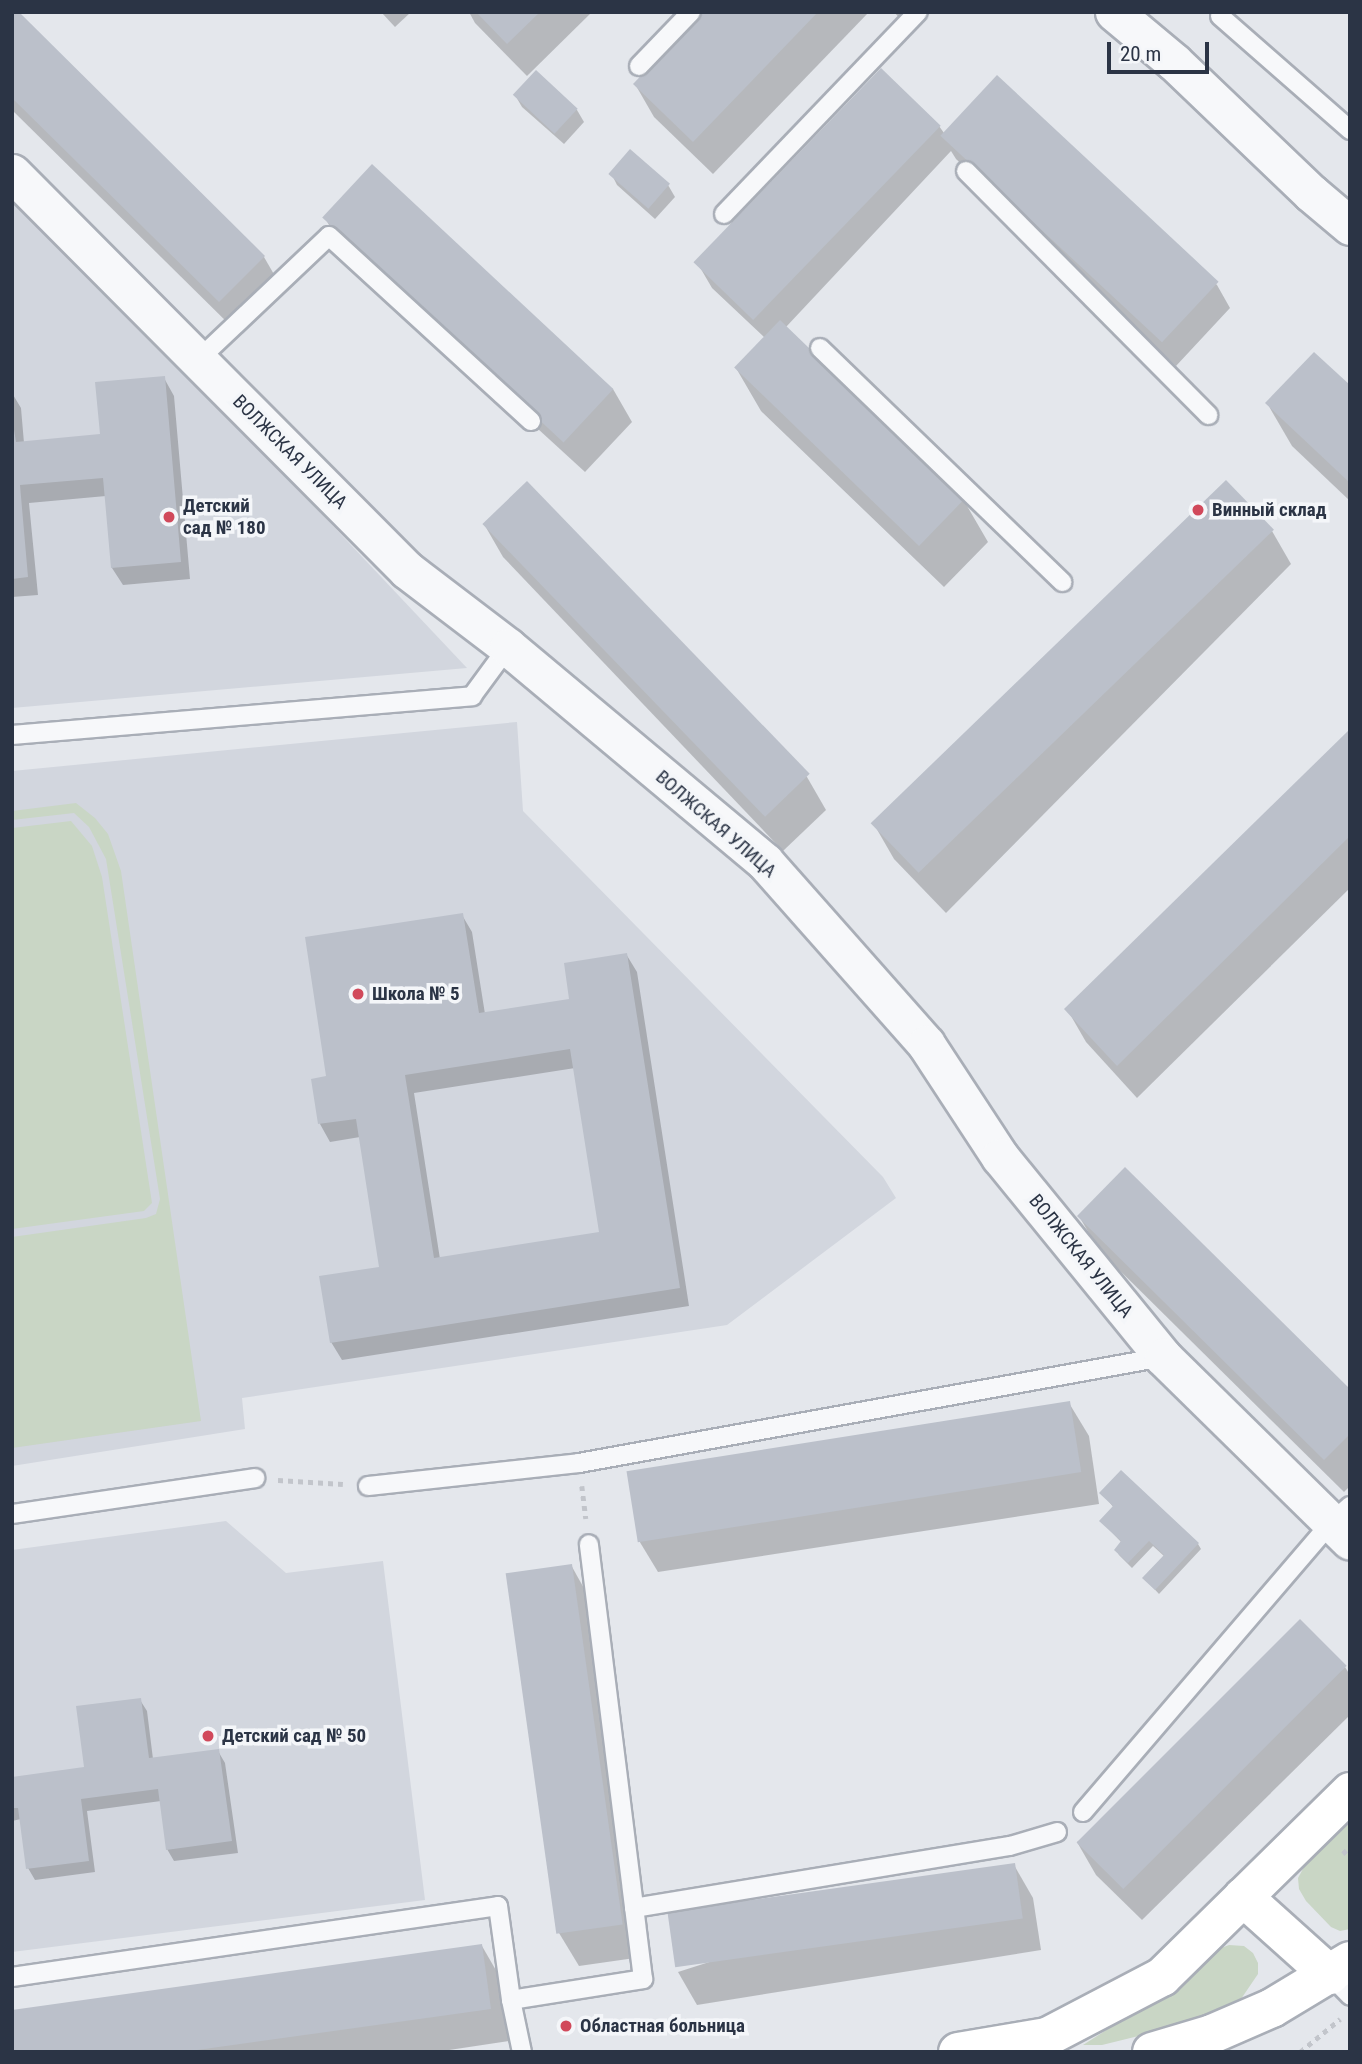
<!DOCTYPE html>
<meta charset="utf-8">
<style>
body{margin:0}
#map{position:relative;width:1362px;height:2064px;overflow:hidden;background:#e4e7ec;font-family:"Roboto Condensed",sans-serif}
div>[style]{position:absolute}
[style*='--x']{left:calc(var(--x)*1px);top:calc(var(--y)*1px);width:calc(var(--w)*1px);rotate:calc(var(--a)*1deg)}
.built>*{inset:0;background:#d2d6de}
.green>*{inset:0;background:#c9d6c5}
.shadow>*{inset:0;background:#0003}
.building>*{inset:0;background:#bbc0ca;transform-origin:0 0}
.path>*{height:4.5px;margin-top:-2.25px;transform-origin:0;background:repeating-linear-gradient(90deg,#c2c5cb 0 5px,transparent 0 10px)}
.roads{filter:drop-shadow(2px 0 #a9aeb7) drop-shadow(-2px 0 #a9aeb7) drop-shadow(0 2px #a9aeb7) drop-shadow(0 -2px #a9aeb7)}
.service>*{height:18px;margin:-9px;padding:0 9px;transform-origin:9px;border-radius:9px;background:#f7f8fa}
.minor>*{height:37px;margin:-18.5px;padding:0 18.5px;transform-origin:18.5px;border-radius:18.5px;background:#f7f8fa}
.secondary>*{height:38px;margin:-19px;padding:0 19px;transform-origin:19px;border-radius:19px;background:#fff}
.dots>*{width:19px;height:19px;translate:-50% -50%;box-sizing:border-box;border:4px solid #f4f6f9;border-radius:50%}
span{translate:-50% -50%;white-space:nowrap;text-align:center;line-height:1.15;-webkit-text-stroke:7px #f4f6f9;paint-order:stroke}
.street-label{font-size:19px;color:#2b3445}
.poi-label{font-size:19px;color:#2b3445;font-weight:700}
.left{translate:0 -50%;text-align:left}
.frame{position:absolute;inset:0;border:14px solid #2b3445;pointer-events:none}
.scale{position:absolute;left:1107px;top:42px;width:102px;height:32px;box-sizing:border-box;border:4px solid #2b3445;border-top:0;padding-left:9px;font-size:21px;line-height:24px;white-space:nowrap;color:#2b3445;-webkit-text-stroke:5px #f4f6f9;paint-order:stroke}
</style>
<div id="map">
<div class="built">
<i style="clip-path:polygon(12px 198px,183px 367px,467px 668px,12px 708px)"></i>
<i style="clip-path:polygon(517px 722px,523px 811px,883px 1177px,896px 1198px,727px 1325px,242px 1398px,245px 1429px,12px 1466px,12px 771px)"></i>
<i style="clip-path:polygon(226px 1521px,286px 1573px,383px 1561px,425px 1900px,12px 1952px,12px 1550px)"></i>
</div>
<div class="green">
<i style="clip-path:polygon(76px 803px,95px 818px,108px 834px,121px 871px,201px 1421px,12px 1448px,12px 1237px,146px 1218px,156px 1214px,160px 1199px,106px 859px,89px 827px,74px 813px,12px 820px,12px 811px)"></i>
<i style="clip-path:polygon(71px 821px,92px 846px,102px 877px,152px 1203px,144px 1211px,12px 1229px,12px 828px)"></i>
<i style="clip-path:polygon(1350px 1822px,1350px 1929px,1340px 1931px,1331px 1927px,1306px 1901px,1299px 1889px,1298px 1878px,1304px 1867px)"></i>
<i style="clip-path:polygon(1229px 1945px,1244px 1946px,1253px 1953px,1258px 1963px,1258px 1974px,1241px 1999px,1228px 2008px,1171px 2028px,1102px 2045px,1083px 2045px,1147px 2004px,1216px 1950px)"></i>
</div>
<div class="shadow">
<i style="clip-path:polygon(12px 12px,264px 257px,283px 290px,239px 334px,12px 110px)"></i>
<i style="clip-path:polygon(381px 12px,411px 12px,395px 27px)"></i>
<i style="clip-path:polygon(469px 12px,592px 12px,527px 76px,475px 23px)"></i>
<i style="clip-path:polygon(704px 12px,869px 12px,713px 174px,654px 117px,635px 84px)"></i>
<i style="clip-path:polygon(894px 12px,910px 12px,902px 21px)"></i>
<i style="clip-path:polygon(997px 77px,1217px 285px,1230px 308px,1176px 366px,956px 159px,951px 151px,786px 327px,963px 499px,988px 542px,944px 587px,761px 411px,736px 368px,765px 338px,712px 288px,698px 264px,939px 126px,944px 133px)"></i>
<i style="clip-path:polygon(515px 95px,577px 110px,584px 122px,564px 144px,522px 107px)"></i>
<i style="clip-path:polygon(611px 173px,668px 185px,675px 197px,655px 219px,617px 185px)"></i>
<i style="clip-path:polygon(325px 218px,613px 389px,632px 422px,585px 472px,344px 251px)"></i>
<i style="clip-path:polygon(164px 378px,174px 396px,190px 579px,123px 585px,112px 568px,106px 496px,29px 503px,38px 595px,12px 597px,12px 393px,21px 408px,24px 443px,102px 436px)"></i>
<i style="clip-path:polygon(1350px 388px,1350px 501px,1292px 446px,1267px 403px)"></i>
<i style="clip-path:polygon(484px 524px,807px 777px,826px 810px,783px 851px,503px 557px)"></i>
<i style="clip-path:polygon(1272px 531px,1291px 564px,946px 913px,894px 859px,875px 826px)"></i>
<i style="clip-path:polygon(1350px 731px,1350px 888px,1137px 1098px,1086px 1042px,1067px 1009px)"></i>
<i style="clip-path:polygon(evenodd,462px 915px,472px 932px,485px 1014px,571px 1001px,626px 954px,637px 972px,689px 1306px,342px 1360px,331px 1342px,381px 1268px,360px 1137px,330px 1142px,320px 1124px,328px 1077px,462px 915px,575px 1068px,601px 1234px,440px 1259px,414px 1093px,575px 1068px)"></i>
<i style="clip-path:polygon(1079px 1216px,1350px 1392px,1350px 1486px,1344px 1492px,1098px 1249px)"></i>
<i style="clip-path:polygon(1069px 1403px,1089px 1436px,1099px 1504px,658px 1572px,638px 1539px)"></i>
<i style="clip-path:polygon(1102px 1493px,1198px 1544px,1201px 1549px,1159px 1594px,1145px 1579px,1165px 1557px,1153px 1546px,1132px 1568px,1119px 1555px,1116px 1550px,1122px 1543px,1101px 1521px,1114px 1508px)"></i>
<i style="clip-path:polygon(571px 1565px,590px 1599px,642px 1957px,579px 1966px,559px 1933px)"></i>
<i style="clip-path:polygon(1345px 1667px,1350px 1675px,1350px 1715px,1142px 1920px,1096px 1875px,1077px 1842px)"></i>
<i style="clip-path:polygon(140px 1700px,147px 1711px,153px 1759px,218px 1751px,225px 1763px,238px 1853px,174px 1861px,167px 1849px,161px 1801px,87px 1811px,95px 1872px,35px 1880px,28px 1868px,21px 1819px,12px 1821px,12px 1779px,86px 1769px)"></i>
<i style="clip-path:polygon(1014px 1865px,1033px 1898px,1041px 1950px,697px 2005px,678px 1972px)"></i>
<i style="clip-path:polygon(482px 1946px,501px 1979px,509px 2041px,436px 2052px,12px 2052px)"></i>
</div>
<div class="building">
<i style="clip-path:polygon(12px 12px,19px 12px,265px 256px,219px 302px,12px 98px)"></i>
<i style="clip-path:polygon(476px 12px,540px 12px,507px 44px)"></i>
<i style="clip-path:polygon(702px 12px,818px 12px,693px 142px,633px 84px)"></i>
<i style="left:881px;top:68px;width:83px;height:270px;rotate:44deg"></i>
<i style="left:536px;top:70px;width:57px;height:34px;rotate:43deg"></i>
<i style="left:997px;top:75px;width:303px;height:83px;rotate:43deg"></i>
<i style="left:630px;top:149px;width:53px;height:33px;rotate:41deg"></i>
<i style="left:372px;top:164px;width:330px;height:73px;rotate:43deg"></i>
<i style="left:780px;top:320px;width:257px;height:66px;rotate:44deg"></i>
<i style="clip-path:polygon(1314px 352px,1350px 385px,1350px 483px,1265px 403px)"></i>
<i style="clip-path:polygon(165px 376px,181px 562px,111px 568px,103px 478px,20px 485px,28px 577px,12px 579px,12px 417px,16px 442px,100px 434px,95px 382px)"></i>
<i style="left:1226px;top:480px;width:69px;height:494px;rotate:46deg"></i>
<i style="left:527px;top:481px;width:407px;height:62px;rotate:46deg"></i>
<i style="clip-path:polygon(1350px 729px,1350px 836px,1117px 1066px,1064px 1009px)"></i>
<i style="clip-path:polygon(evenodd,463px 913px,479px 1013px,569px 999px,564px 963px,627px 953px,680px 1288px,330px 1343px,319px 1276px,379px 1267px,356px 1119px,318px 1124px,311px 1079px,326px 1076px,305px 937px,463px 913px,570px 1049px,599px 1232px,434px 1258px,405px 1075px,570px 1049px)"></i>
<i style="clip-path:polygon(1125px 1167px,1350px 1389px,1350px 1434px,1324px 1460px,1077px 1216px)"></i>
<i style="left:1070px;top:1401px;width:72px;height:449px;rotate:81deg"></i>
<i style="clip-path:polygon(1121px 1470px,1199px 1543px,1155px 1590px,1142px 1578px,1164px 1555px,1149px 1541px,1128px 1563px,1114px 1550px,1121px 1541px,1099px 1521px,1113px 1506px,1099px 1493px)"></i>
<i style="left:572px;top:1564px;width:364px;height:67px;rotate:82deg"></i>
<i style="left:1300px;top:1619px;width:66px;height:316px;rotate:45deg"></i>
<i style="clip-path:polygon(141px 1698px,149px 1758px,219px 1749px,232px 1841px,166px 1850px,158px 1789px,81px 1799px,89px 1861px,26px 1869px,18px 1808px,12px 1808px,12px 1777px,84px 1767px,76px 1706px)"></i>
<i style="left:1015px;top:1863px;width:56px;height:351px;rotate:82deg"></i>
<i style="clip-path:polygon(482px 1944px,491px 2009px,183px 2052px,12px 2052px,12px 2010px)"></i>
</div>
<div class="path">
<i style="--x:278;--y:1480;--w:65;--a:3.5"></i>
<i style="--x:582;--y:1486;--w:33;--a:83"></i>
<i style="--x:1343;--y:1850;--w:11;--a:49"></i>
<i style="--x:1300;--y:2052;--w:52;--a:-39.5"></i>
</div>
<div class="roads">
<div class="service">
<i style="--x:1220;--y:16;--w:173;--a:41.2"></i>
<i style="--x:639;--y:66;--w:75;--a:-46.1"></i>
<i style="--x:966;--y:171;--w:344;--a:45.2"></i>
<i style="--x:724;--y:214;--w:280;--a:-46.2"></i>
<i style="--x:820;--y:348;--w:337;--a:44"></i>
<i style="--x:198;--y:360;--w:180;--a:-43.4"></i>
<i style="--x:329;--y:236;--w:274;--a:42.5"></i>
<i style="--x:12;--y:735;--w:462;--a:-4.8"></i>
<i style="--x:472;--y:696;--w:61;--a:-53.7"></i>
<i style="--x:368;--y:1486;--w:212;--a:-6.2"></i>
<i style="--x:579;--y:1463;--w:594;--a:-10.29"></i>
<i style="--x:12;--y:1514;--w:246;--a:-8.4"></i>
<i style="--x:1083;--y:1812;--w:379;--a:-49.4"></i>
<i style="--x:1330;--y:1524;--w:27;--a:-42"></i>
<i style="--x:634;--y:1908;--w:381;--a:-9.4"></i>
<i style="--x:1010;--y:1846;--w:49;--a:-16.6"></i>
<i style="--x:1330;--y:1975;--w:29;--a:46"></i>
<i style="--x:12;--y:1977;--w:491;--a:-8.3"></i>
<i style="--x:498;--y:1906;--w:95;--a:82.1"></i>
<i style="--x:511;--y:2000;--w:53;--a:78.1"></i>
<i style="--x:511;--y:2000;--w:134;--a:-9"></i>
<i style="--x:643;--y:1979;--w:438;--a:-97.1"></i>
</div>
<div class="minor">
<i style="--x:1114;--y:12;--w:78;--a:39.8"></i>
<i style="--x:1174;--y:62;--w:190;--a:43.7"></i>
<i style="--x:1311;--y:193;--w:51;--a:40.2"></i>
<i style="--x:12;--y:173;--w:560;--a:45.14"></i>
<i style="--x:407;--y:570;--w:127;--a:37.3"></i>
<i style="--x:508;--y:647;--w:335;--a:39.9"></i>
<i style="--x:765;--y:862;--w:243;--a:48.5"></i>
<i style="--x:926;--y:1044;--w:135;--a:56.8"></i>
<i style="--x:1000;--y:1157;--w:258;--a:50.8"></i>
<i style="--x:1163;--y:1357;--w:262;--a:44.5"></i>
</div>
<div class="secondary">
<i style="--x:1243;--y:1897;--w:117;--a:41.9"></i>
<i style="--x:958;--y:2052;--w:90;--a:-9.6"></i>
<i style="--x:1047;--y:2037;--w:130;--a:-27.6"></i>
<i style="--x:1162;--y:1977;--w:264;--a:-44.5"></i>
<i style="--x:1152;--y:2052;--w:63;--a:-16.7"></i>
<i style="--x:1212;--y:2034;--w:65;--a:-23.4"></i>
<i style="--x:1272;--y:2008;--w:91;--a:-31.1"></i>
</div>
</div>
<div class="dots">
<i style="left:1198px;top:510px;background:#d1495b"></i>
<i style="left:169px;top:517px;background:#d1495b"></i>
<i style="left:358px;top:994px;background:#d1495b"></i>
<i style="left:208px;top:1736px;background:#d1495b"></i>
<i style="left:566px;top:2026px;background:#d1495b"></i>
</div>
<div class="street-label">
<span style="left:290px;top:452px;rotate:45deg">ВОЛЖСКАЯ УЛИЦА</span>
<span style="left:716px;top:824px;rotate:41deg">ВОЛЖСКАЯ УЛИЦА</span>
<span style="left:1081px;top:1256px;rotate:51deg">ВОЛЖСКАЯ УЛИЦА</span>
</div>
<div class="poi-label">
<span class="left" style="left:183px;top:517px">Детский<br>сад № 180</span>
<span class="left" style="left:1212px;top:510px">Винный склад</span>
<span class="left" style="left:372px;top:994px">Школа № 5</span>
<span class="left" style="left:222px;top:1736px">Детский сад № 50</span>
<span class="left" style="left:580px;top:2026px">Областная больница</span>
</div>
<div class="frame"></div>
<div class="scale">20 m</div>
</div>
